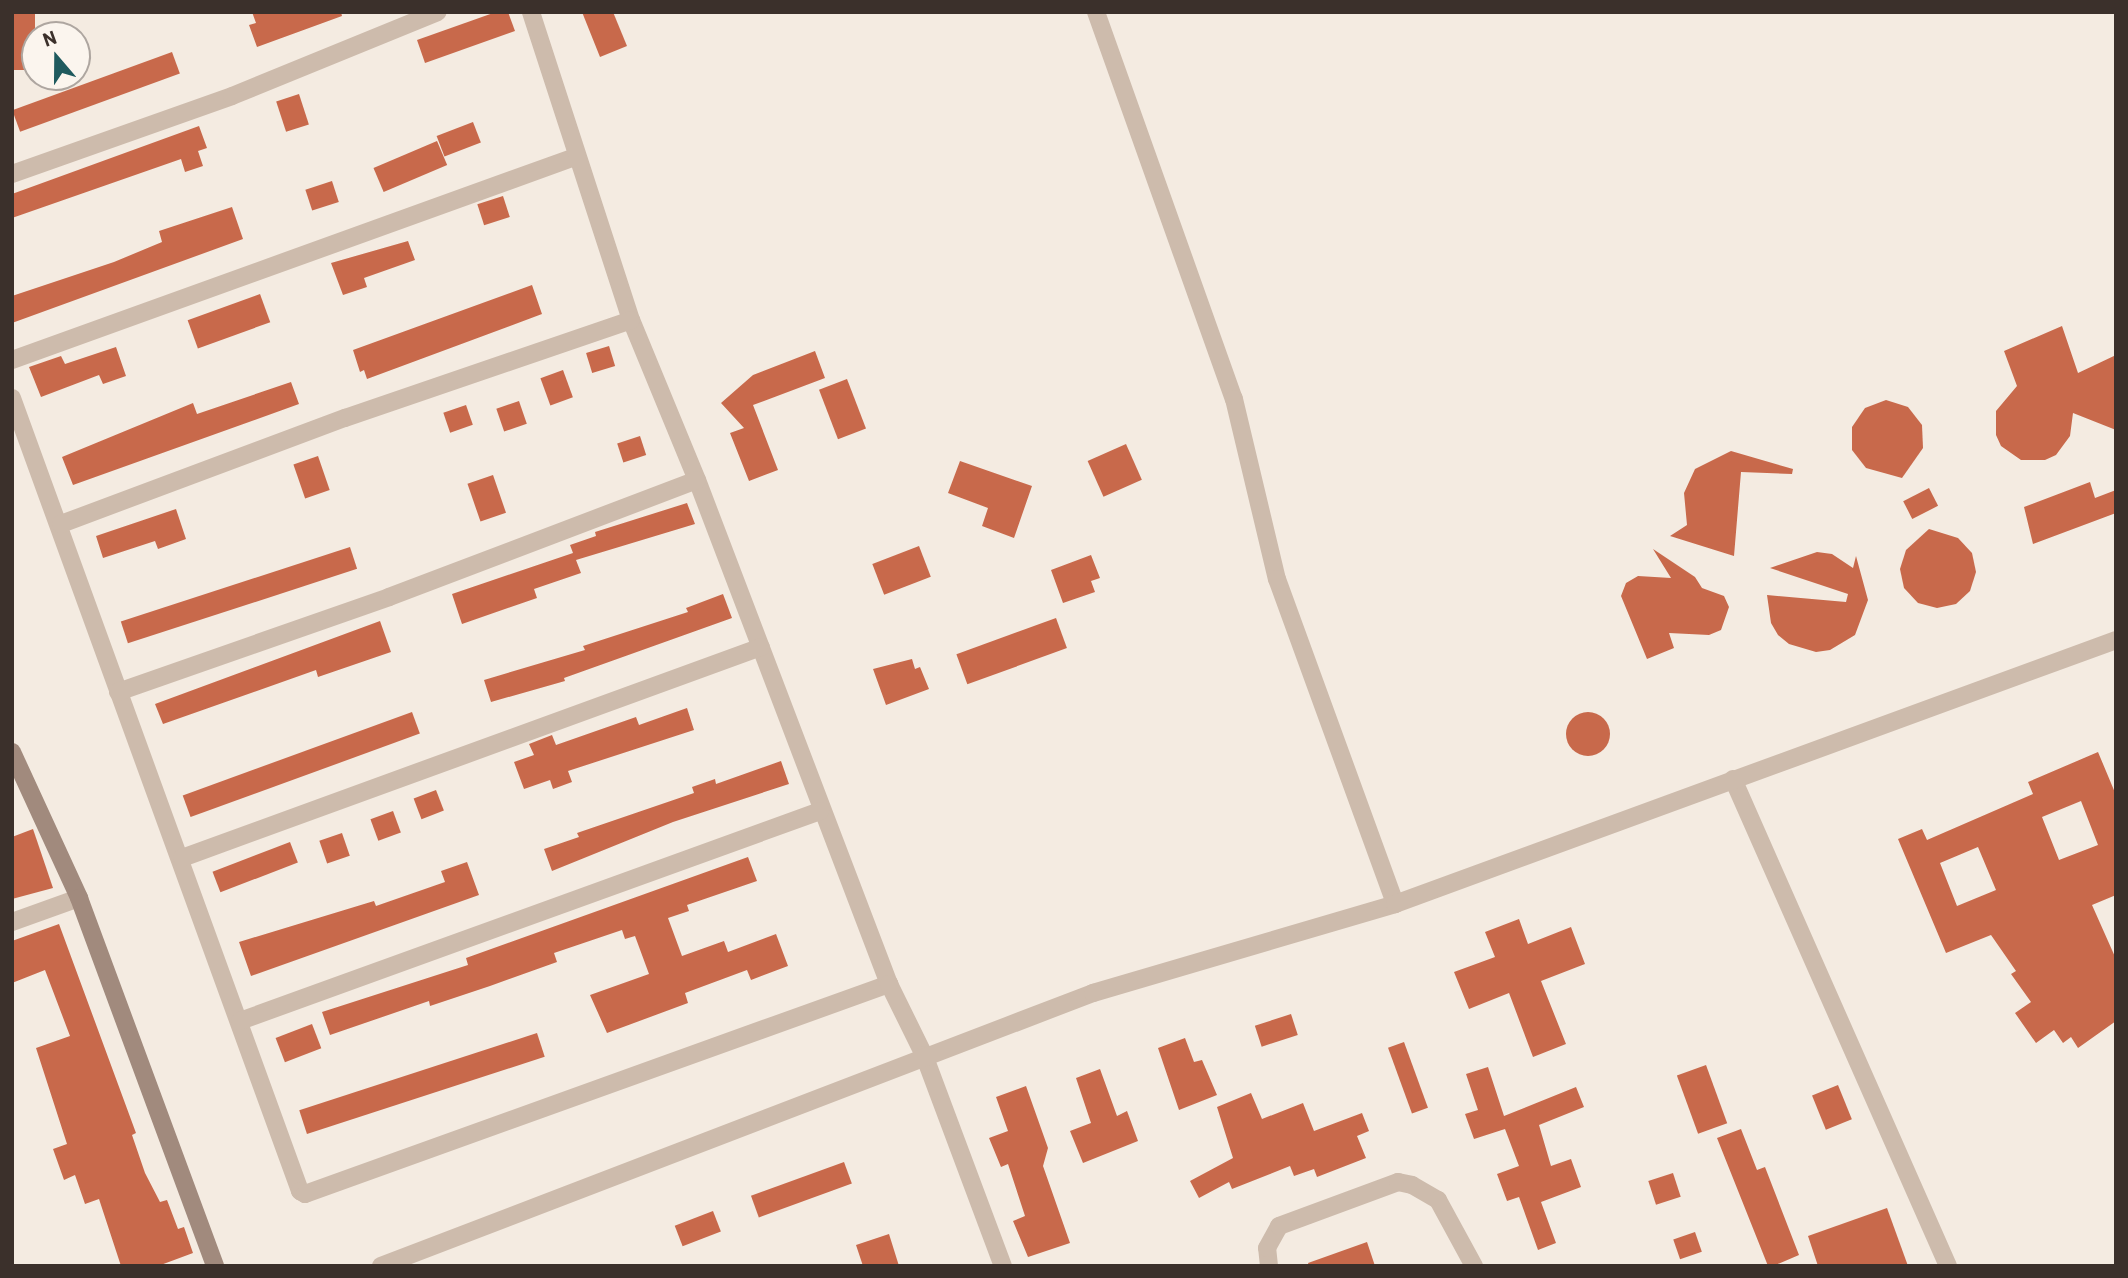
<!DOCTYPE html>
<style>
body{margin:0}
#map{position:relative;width:2128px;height:1278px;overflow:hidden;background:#f4ebe1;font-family:Barlow,sans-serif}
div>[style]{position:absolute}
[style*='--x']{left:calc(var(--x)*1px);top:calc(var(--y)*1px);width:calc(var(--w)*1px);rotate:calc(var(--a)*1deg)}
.building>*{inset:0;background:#c8694b;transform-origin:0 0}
.round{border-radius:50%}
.street>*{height:18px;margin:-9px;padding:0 9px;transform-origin:9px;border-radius:9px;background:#cdbbac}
.secondary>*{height:18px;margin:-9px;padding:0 9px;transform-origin:9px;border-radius:9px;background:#a18a7d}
span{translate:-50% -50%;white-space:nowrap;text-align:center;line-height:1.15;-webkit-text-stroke:6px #fbf5ee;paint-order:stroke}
.frame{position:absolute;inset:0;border:14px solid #3b302b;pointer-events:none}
.north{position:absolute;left:21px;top:21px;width:70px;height:70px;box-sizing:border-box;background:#fbf5ee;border:2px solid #aea6a0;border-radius:50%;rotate:340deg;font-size:19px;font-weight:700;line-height:28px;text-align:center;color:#3b302b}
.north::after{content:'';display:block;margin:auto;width:24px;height:32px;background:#1f5a5e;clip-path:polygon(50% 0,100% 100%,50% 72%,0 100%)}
</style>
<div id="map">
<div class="building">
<i style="left:12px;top:12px;width:23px;height:58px"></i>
<i style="clip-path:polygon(252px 12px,341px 12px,342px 16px,257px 47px,249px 25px,256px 23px)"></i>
<i style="clip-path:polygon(496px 12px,508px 12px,515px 31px,425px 63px,417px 40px)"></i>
<i style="clip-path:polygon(582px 12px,613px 12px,627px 46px,600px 57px)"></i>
<i style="left:172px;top:52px;width:23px;height:170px;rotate:70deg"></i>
<i style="left:299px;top:94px;width:32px;height:24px;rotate:72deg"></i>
<i style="left:473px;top:122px;width:22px;height:39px;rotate:69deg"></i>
<i style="clip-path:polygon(199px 126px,207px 148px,198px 151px,203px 166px,185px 172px,181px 159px,12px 218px,12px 194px)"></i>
<i style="left:437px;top:141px;width:26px;height:69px;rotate:67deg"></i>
<i style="left:332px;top:181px;width:22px;height:28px;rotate:72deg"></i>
<i style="left:503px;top:196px;width:22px;height:27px;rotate:72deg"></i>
<i style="clip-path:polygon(232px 207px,243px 239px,12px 323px,12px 296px,114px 262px,162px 242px,159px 231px)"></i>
<i style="clip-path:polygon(408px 241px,415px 260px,364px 278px,367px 287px,343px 295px,331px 263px)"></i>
<i style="clip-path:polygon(532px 285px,542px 314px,367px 379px,364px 370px,360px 372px,353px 350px)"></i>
<i style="left:260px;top:294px;width:30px;height:77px;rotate:70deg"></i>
<i style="clip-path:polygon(2062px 326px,2078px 373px,2116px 355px,2116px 430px,2073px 413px,2070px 436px,2056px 455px,2045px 460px,2021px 460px,2001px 446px,1996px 435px,1996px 411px,2017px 386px,2004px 351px)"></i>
<i style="left:609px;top:346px;width:21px;height:24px;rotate:73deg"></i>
<i style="clip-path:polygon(116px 347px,126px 376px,103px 384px,99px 375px,41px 397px,29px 367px,61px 356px,65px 364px)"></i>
<i style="clip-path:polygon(815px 351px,825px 378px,753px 405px,778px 470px,749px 481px,730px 433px,744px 428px,721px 403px,753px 375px)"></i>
<i style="left:563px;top:370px;width:29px;height:24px;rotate:70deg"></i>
<i style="left:847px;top:379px;width:53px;height:30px;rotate:69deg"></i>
<i style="clip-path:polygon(291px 382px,299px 404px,73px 485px,62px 457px,193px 403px,197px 414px)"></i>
<i style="clip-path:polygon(1886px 400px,1908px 407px,1922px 425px,1923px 448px,1902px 478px,1866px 468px,1852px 450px,1852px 427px,1865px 408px)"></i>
<i style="left:519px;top:401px;width:24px;height:24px;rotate:71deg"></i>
<i style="left:466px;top:405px;width:21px;height:24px;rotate:71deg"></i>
<i style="left:640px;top:436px;width:20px;height:24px;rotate:72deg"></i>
<i style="left:1126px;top:444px;width:39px;height:42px;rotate:66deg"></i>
<i style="clip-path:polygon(1731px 451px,1793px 469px,1792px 474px,1741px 472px,1734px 556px,1670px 536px,1687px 525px,1684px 493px,1695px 469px)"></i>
<i style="left:318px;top:456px;width:36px;height:26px;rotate:71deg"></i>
<i style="clip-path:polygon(960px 461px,1032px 486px,1014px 538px,982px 526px,988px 508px,948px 493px)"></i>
<i style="left:493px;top:475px;width:40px;height:27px;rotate:71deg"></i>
<i style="clip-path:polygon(2090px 482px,2095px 498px,2116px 490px,2116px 513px,2033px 544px,2024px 507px)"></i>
<i style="left:1929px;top:488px;width:20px;height:29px;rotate:63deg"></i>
<i style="clip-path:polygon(687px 503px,695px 524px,576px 560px,581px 573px,534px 589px,537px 598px,462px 624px,452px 594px,573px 553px,570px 545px,596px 536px,595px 532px)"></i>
<i style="clip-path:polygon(176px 509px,186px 539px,158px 549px,155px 541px,103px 558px,96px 536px)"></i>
<i style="clip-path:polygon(1929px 529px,1958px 538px,1972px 553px,1976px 572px,1970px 591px,1956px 604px,1937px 608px,1918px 603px,1904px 588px,1900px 569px,1906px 550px)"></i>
<i style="left:919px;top:546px;width:33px;height:50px;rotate:69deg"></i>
<i style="left:350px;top:547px;width:23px;height:241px;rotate:72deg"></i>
<i style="clip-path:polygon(1653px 549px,1695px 577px,1702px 588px,1724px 596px,1729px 607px,1721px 630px,1709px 635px,1669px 633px,1674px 648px,1647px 659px,1621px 596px,1626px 583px,1638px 576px,1671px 578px)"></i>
<i style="clip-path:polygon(1817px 552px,1832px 554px,1853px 568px,1856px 556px,1868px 600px,1855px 635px,1830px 650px,1816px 652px,1789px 644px,1778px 635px,1771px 623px,1767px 595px,1846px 602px,1848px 594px,1770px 568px)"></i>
<i style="clip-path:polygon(1091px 555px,1100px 578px,1091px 581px,1095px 592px,1063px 603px,1051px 570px)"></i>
<i style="clip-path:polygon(723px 594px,732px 618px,564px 678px,565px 681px,491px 702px,484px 680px,585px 650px,583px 646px,688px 612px,686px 608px)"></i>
<i style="left:1056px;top:618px;width:32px;height:106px;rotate:70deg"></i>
<i style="clip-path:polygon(380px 621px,391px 652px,318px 677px,316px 670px,163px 724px,155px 704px)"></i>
<i style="clip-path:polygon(912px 659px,915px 669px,920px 667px,929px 689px,886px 705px,873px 669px)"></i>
<i style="clip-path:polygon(687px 708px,694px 730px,568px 771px,572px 782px,553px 789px,550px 780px,524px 789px,514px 762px,534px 755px,529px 744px,552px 735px,556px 745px,636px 717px,639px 725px)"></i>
<i class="round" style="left:1566px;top:712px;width:44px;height:44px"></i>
<i style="left:412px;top:712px;width:23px;height:244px;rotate:70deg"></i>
<i style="clip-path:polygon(evenodd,2098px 752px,2116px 795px,2116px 895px,2092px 905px,2116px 959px,2116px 1021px,2078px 1048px,2071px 1037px,2063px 1043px,2054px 1030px,2036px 1043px,2015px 1013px,2031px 1002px,2011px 974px,2016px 971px,1991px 935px,1946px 953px,1898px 839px,1922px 829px,1927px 840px,2033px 794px,2028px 782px,2098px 752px,2081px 801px,2098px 845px,2059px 860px,2042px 817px,2081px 801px,2098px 752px,1978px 847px,1996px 890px,1957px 906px,1940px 863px,1978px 847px)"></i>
<i style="clip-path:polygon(781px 761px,789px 784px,673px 822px,552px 871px,544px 849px,579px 837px,577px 833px,694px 793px,692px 787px,715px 779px,716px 784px)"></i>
<i style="left:436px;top:790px;width:22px;height:24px;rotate:69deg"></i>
<i style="left:393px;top:811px;width:23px;height:24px;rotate:70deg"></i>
<i style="clip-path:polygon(33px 829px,53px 888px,12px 899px,12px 837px)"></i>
<i style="left:342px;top:833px;width:24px;height:24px;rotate:71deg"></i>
<i style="left:290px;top:842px;width:22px;height:83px;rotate:69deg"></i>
<i style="clip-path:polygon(748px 857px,757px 881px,687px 905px,689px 911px,668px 918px,682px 956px,724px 941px,728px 952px,776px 934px,788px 966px,751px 980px,747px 970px,685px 993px,688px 1003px,607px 1033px,590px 995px,649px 974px,635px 936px,625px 939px,622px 930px,554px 953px,557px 962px,490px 986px,430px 1006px,429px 1001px,330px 1035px,322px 1012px,468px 965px,466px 958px)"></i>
<i style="clip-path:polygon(467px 862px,479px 895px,251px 976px,239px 942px,374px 901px,376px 906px,445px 882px,441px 871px)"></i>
<i style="clip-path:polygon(1519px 919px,1528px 944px,1571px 927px,1585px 964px,1541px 981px,1566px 1044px,1533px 1057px,1509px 993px,1469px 1009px,1454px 972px,1495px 957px,1485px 932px)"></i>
<i style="clip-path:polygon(59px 924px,136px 1133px,132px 1135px,145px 1173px,160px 1202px,167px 1200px,178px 1229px,184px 1227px,193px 1253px,158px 1266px,121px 1266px,99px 1199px,85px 1204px,75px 1175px,64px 1180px,53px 1149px,67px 1144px,36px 1048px,70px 1036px,45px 970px,12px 983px,12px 941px)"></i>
<i style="left:1291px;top:1014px;width:22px;height:38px;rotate:72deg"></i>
<i style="left:312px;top:1024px;width:26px;height:39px;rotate:69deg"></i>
<i style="left:537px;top:1033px;width:25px;height:250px;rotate:72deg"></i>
<i style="clip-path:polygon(1185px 1038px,1194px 1062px,1202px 1060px,1217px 1095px,1179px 1110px,1158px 1048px)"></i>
<i style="left:1404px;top:1042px;width:70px;height:17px;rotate:70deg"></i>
<i style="left:1706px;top:1065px;width:62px;height:31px;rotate:70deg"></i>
<i style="clip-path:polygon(1488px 1067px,1504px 1116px,1576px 1087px,1584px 1107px,1539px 1125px,1551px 1166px,1571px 1159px,1581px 1187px,1541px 1202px,1556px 1243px,1538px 1250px,1519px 1197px,1507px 1201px,1497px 1174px,1519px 1166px,1505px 1129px,1474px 1139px,1465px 1114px,1478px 1110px,1466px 1074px)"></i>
<i style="clip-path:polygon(1100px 1069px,1117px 1116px,1127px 1111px,1138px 1141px,1083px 1163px,1070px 1131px,1091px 1123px,1076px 1078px)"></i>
<i style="left:1838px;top:1085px;width:37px;height:28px;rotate:68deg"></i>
<i style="clip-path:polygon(1026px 1086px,1048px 1148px,1043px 1166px,1070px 1243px,1028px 1257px,1013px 1221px,1025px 1216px,1008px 1164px,1001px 1167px,989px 1138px,1008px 1131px,996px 1097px)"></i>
<i style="clip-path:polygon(1251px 1093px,1262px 1119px,1303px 1103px,1314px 1131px,1362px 1113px,1369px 1131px,1357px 1136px,1366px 1158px,1317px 1177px,1314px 1169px,1294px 1176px,1290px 1166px,1232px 1189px,1229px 1182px,1199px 1198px,1190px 1181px,1233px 1158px,1217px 1107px)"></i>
<i style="clip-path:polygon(1741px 1129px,1757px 1170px,1765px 1167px,1799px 1255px,1773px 1266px,1768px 1266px,1717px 1138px)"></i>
<i style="left:844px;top:1162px;width:23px;height:99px;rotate:70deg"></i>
<i style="left:1673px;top:1173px;width:25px;height:26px;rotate:72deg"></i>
<i style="clip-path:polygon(1887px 1208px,1908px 1266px,1818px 1266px,1808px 1236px)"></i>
<i style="left:713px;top:1211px;width:22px;height:41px;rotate:69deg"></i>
<i style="left:1695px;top:1232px;width:21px;height:23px;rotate:71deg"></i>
<i style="clip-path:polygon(889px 1234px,899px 1266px,863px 1266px,856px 1245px)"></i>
<i style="clip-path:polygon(1367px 1242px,1375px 1266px,1309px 1266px,1308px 1263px)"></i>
</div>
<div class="street">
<i style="--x:1096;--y:12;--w:411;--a:70.4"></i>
<i style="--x:1234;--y:399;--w:185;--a:76.6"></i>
<i style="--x:1277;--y:579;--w:346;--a:70"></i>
<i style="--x:12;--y:174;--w:233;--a:-19.5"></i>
<i style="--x:232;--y:96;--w:222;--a:-22.2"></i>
<i style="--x:12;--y:360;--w:598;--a:-19.83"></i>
<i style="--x:12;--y:398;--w:844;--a:70.04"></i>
<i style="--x:300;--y:1191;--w:6;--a:31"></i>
<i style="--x:305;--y:1194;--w:621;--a:-19.78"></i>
<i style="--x:889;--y:984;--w:539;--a:-110.85"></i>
<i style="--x:697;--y:480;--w:173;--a:-112.4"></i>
<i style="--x:631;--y:320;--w:324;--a:-108"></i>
<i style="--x:61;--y:524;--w:303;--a:-20.5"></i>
<i style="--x:345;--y:418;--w:302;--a:-18.9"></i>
<i style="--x:118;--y:692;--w:287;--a:-19.3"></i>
<i style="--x:389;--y:597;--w:329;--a:-20.8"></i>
<i style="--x:1733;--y:779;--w:532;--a:66.18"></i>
<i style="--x:182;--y:858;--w:616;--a:-20.02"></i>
<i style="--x:12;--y:922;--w:71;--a:-19.7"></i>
<i style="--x:889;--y:984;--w:79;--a:63.8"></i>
<i style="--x:924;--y:1055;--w:225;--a:69.5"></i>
<i style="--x:240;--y:1021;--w:617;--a:-19.9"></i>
<i style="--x:381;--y:1266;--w:763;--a:-20.98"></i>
<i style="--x:1093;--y:993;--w:315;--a:-16.4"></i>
<i style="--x:1395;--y:904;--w:768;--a:-20.11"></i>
<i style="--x:1269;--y:1266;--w:18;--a:-96"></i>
<i style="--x:1267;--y:1248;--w:25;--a:-61"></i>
<i style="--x:1279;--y:1226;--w:127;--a:-20.3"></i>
<i style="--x:1398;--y:1182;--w:14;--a:12"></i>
<i style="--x:1412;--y:1185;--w:30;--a:30"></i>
<i style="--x:1438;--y:1200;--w:75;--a:61.4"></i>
</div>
<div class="secondary">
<i style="--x:12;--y:752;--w:161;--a:65.3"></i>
<i style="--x:79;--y:898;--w:392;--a:69.7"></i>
</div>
<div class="frame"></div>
<div class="north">N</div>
</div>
